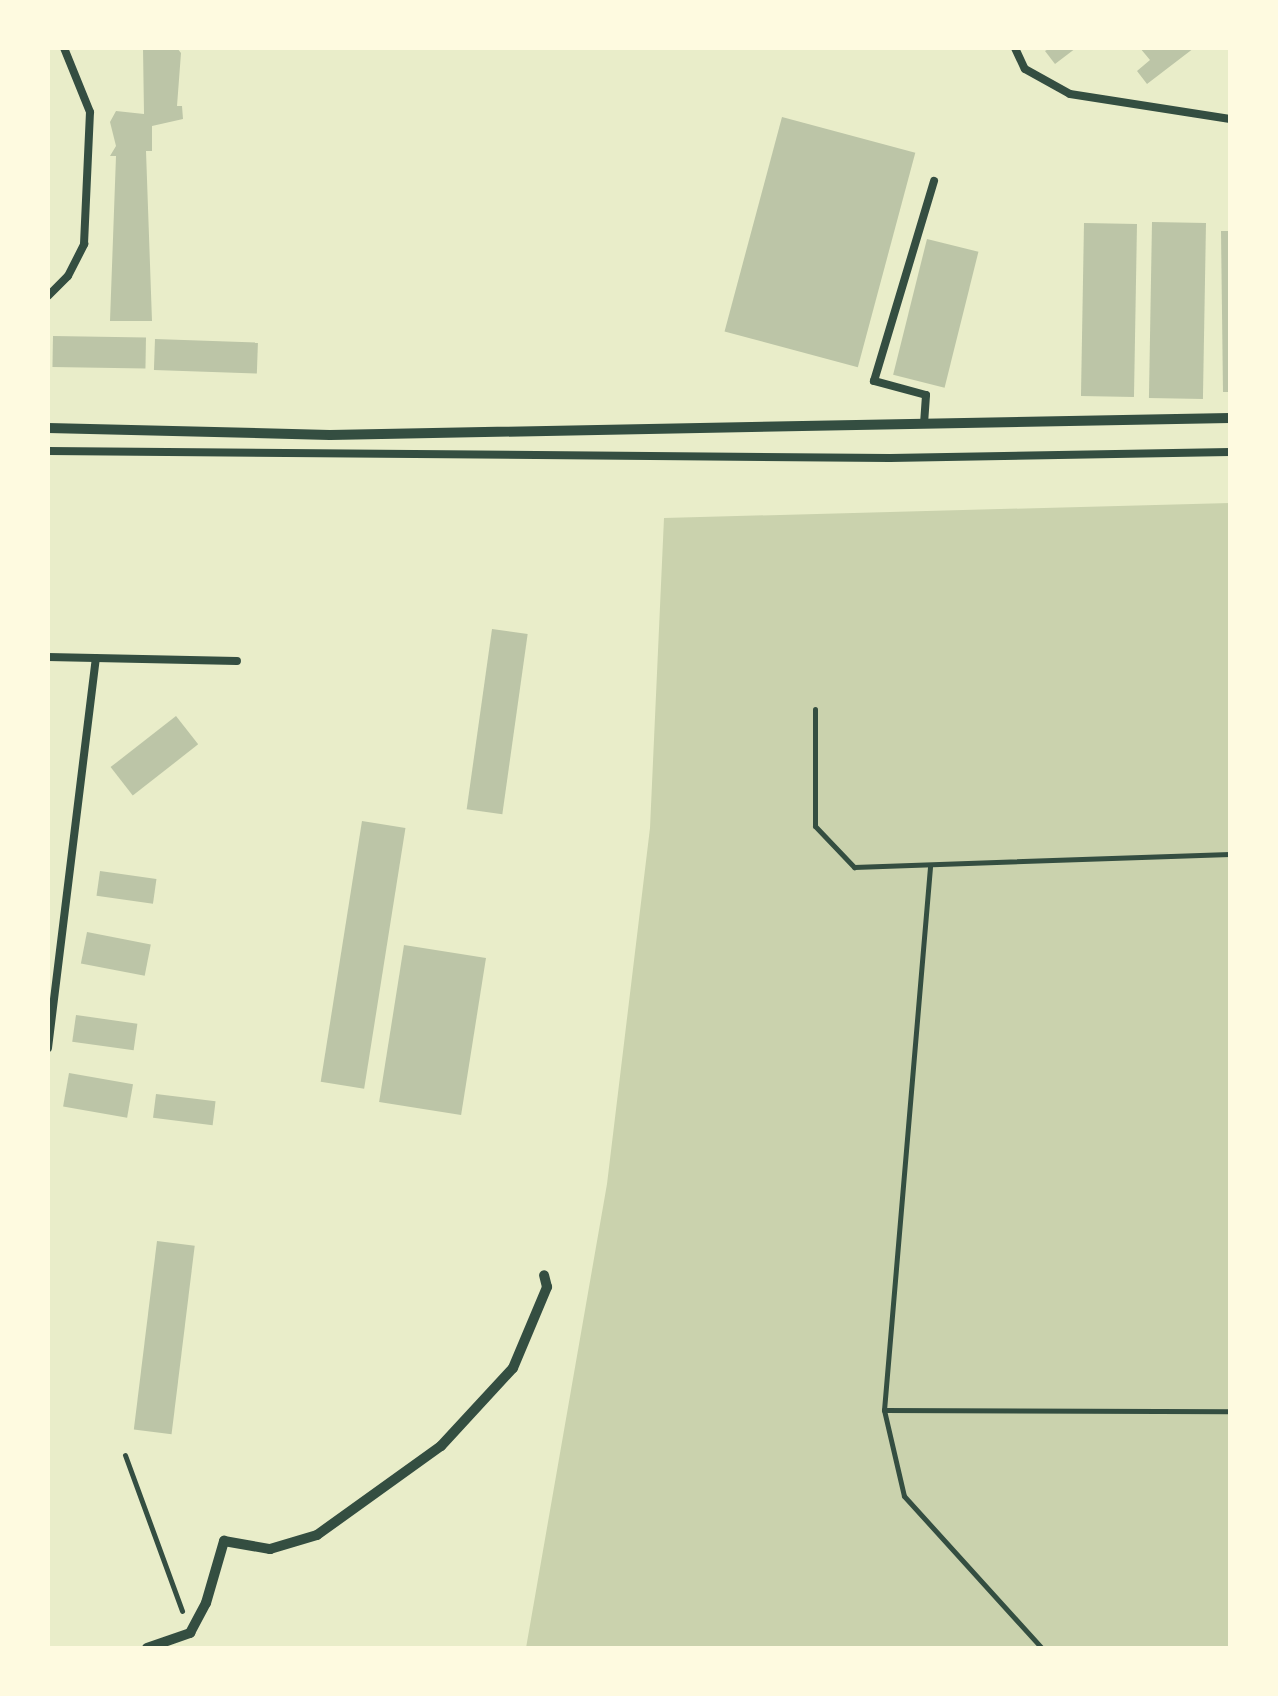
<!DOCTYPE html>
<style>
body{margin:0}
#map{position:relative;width:1278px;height:1696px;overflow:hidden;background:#e9edc9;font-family:Roboto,sans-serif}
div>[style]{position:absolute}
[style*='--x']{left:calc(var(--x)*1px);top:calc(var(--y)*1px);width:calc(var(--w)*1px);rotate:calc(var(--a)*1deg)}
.green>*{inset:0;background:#cad2ad}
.building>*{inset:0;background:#bcc5a7;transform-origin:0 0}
.path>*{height:5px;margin:-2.5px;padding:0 2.5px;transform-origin:2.5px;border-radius:2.5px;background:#344e41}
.service>*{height:8px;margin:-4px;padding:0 4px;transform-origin:4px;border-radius:4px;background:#344e41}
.minor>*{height:10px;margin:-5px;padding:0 5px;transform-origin:5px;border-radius:5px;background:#344e41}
span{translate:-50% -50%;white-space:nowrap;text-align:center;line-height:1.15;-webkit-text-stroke:10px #fefae0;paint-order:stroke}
.frame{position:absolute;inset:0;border:50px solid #fefae0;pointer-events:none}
</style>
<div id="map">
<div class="green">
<i style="clip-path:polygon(1230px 503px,1230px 1648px,526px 1648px,607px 1184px,650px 828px,664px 518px)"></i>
</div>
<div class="building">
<i style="clip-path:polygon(143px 48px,177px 48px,181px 53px,177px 106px,182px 106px,183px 119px,152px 126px,152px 151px,146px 151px,152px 321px,110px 321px,116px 156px,110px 156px,116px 146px,110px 122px,116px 111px,144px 114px)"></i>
<i style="clip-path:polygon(1050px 48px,1076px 48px,1055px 64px,1045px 51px)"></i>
<i style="clip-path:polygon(1140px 48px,1194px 48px,1147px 84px,1137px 71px,1150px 60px)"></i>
<i style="left:782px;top:117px;width:138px;height:222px;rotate:15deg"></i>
<i style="left:1152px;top:222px;width:54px;height:176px;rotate:1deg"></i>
<i style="left:1084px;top:223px;width:53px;height:173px;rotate:1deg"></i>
<i style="clip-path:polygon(1221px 231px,1230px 231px,1230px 392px,1223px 392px)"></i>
<i style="left:927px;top:239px;width:53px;height:140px;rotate:14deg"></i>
<i style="left:53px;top:336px;width:93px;height:31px;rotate:1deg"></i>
<i style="left:155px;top:339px;width:103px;height:31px;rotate:2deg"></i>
<i style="left:492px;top:629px;width:36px;height:182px;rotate:8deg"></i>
<i style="left:176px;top:716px;width:36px;height:83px;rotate:52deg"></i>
<i style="left:362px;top:821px;width:44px;height:264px;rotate:9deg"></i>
<i style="left:100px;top:871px;width:57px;height:25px;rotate:8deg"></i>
<i style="left:87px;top:932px;width:65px;height:32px;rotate:11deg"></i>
<i style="left:404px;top:945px;width:83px;height:159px;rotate:9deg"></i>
<i style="left:76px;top:1015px;width:62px;height:27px;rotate:8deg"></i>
<i style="left:69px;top:1073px;width:65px;height:34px;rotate:10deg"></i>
<i style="left:156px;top:1094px;width:60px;height:24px;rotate:7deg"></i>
<i style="left:157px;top:1241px;width:38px;height:190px;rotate:7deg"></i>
</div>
<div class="path">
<i style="--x:815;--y:709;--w:117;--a:90"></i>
<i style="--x:815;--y:826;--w:57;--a:46.4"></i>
<i style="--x:854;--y:867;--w:376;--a:-2"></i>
<i style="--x:930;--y:867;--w:545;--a:94.84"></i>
<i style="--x:884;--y:1410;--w:88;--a:76.9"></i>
<i style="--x:904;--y:1496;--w:205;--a:47.8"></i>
<i style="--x:884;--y:1410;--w:346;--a:0.2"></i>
<i style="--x:125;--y:1455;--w:166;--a:69.9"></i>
</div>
<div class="service">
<i style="--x:1015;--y:48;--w:23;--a:65"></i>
<i style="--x:1025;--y:69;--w:51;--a:29.1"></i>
<i style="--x:1070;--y:94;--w:162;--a:8.9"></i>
<i style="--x:48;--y:296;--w:28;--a:-45"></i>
<i style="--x:68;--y:276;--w:36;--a:-63"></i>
<i style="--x:84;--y:244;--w:132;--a:-87.4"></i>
<i style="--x:90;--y:112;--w:69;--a:-112.1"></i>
<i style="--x:924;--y:424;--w:29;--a:-86"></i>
<i style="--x:926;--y:395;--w:54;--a:-164.9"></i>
<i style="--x:874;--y:381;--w:209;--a:-73.3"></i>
<i style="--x:48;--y:451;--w:842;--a:0.48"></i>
<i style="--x:890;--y:458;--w:340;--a:-1"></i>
<i style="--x:48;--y:657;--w:189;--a:1.2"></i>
<i style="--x:48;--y:1048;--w:393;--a:-83"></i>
</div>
<div class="minor">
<i style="--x:48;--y:428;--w:282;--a:1.4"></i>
<i style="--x:330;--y:435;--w:900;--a:-1.08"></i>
<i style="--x:147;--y:1648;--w:46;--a:-19.2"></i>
<i style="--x:190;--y:1633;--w:34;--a:-62"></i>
<i style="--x:206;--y:1603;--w:65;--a:-73.8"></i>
<i style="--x:224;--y:1541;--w:47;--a:9.9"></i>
<i style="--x:270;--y:1549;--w:49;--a:-16.6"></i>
<i style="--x:317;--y:1535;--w:153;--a:-35.7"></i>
<i style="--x:441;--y:1446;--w:106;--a:-47.3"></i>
<i style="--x:513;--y:1368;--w:88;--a:-67.2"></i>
<i style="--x:547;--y:1287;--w:12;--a:-104"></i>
</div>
<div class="frame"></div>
</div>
